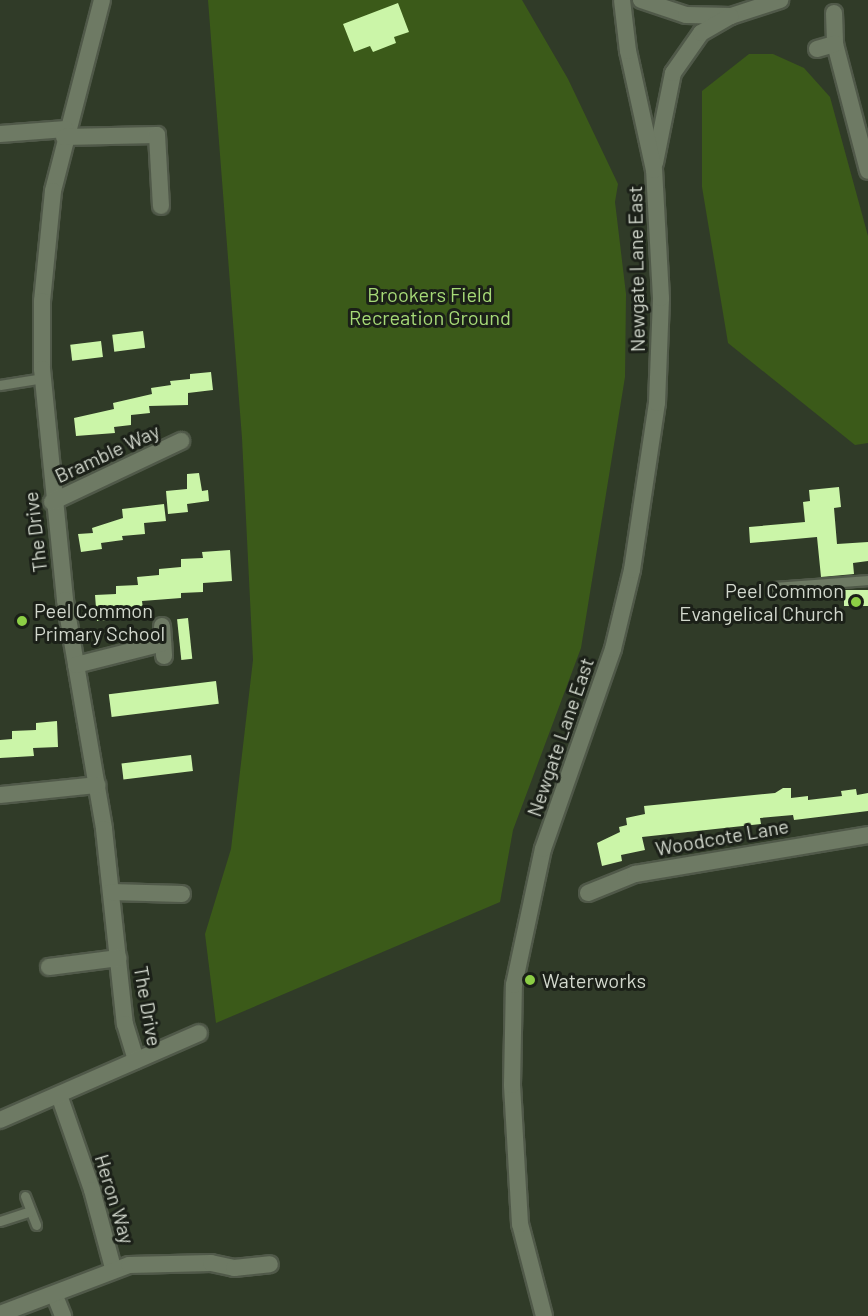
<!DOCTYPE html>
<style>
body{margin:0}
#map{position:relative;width:868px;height:1316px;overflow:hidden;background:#303b28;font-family:Barlow,sans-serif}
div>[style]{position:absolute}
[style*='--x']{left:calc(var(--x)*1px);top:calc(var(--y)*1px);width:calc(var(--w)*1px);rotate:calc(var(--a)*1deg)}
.green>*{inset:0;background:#3b5a19}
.building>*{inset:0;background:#cbf5a8;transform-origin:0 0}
.roads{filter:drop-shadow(2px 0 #505949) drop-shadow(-2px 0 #505949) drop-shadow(0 2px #505949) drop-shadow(0 -2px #505949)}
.service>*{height:9px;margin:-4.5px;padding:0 4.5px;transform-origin:4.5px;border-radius:4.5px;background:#6e7a64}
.minor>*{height:16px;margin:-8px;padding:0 8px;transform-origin:8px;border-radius:8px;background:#6e7a64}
.secondary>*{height:16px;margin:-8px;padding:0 8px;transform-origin:8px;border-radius:8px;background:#6e7a64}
.dots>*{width:16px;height:16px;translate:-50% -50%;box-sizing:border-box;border:3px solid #1b2018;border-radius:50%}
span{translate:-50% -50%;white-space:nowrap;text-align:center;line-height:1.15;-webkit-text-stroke:6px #1b2018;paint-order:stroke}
.street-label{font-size:20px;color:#d2d8cd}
.park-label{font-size:20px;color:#a6da77}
.poi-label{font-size:20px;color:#d2d8cd}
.right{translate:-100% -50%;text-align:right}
.left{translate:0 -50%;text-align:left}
</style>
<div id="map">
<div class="green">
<i style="clip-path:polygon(208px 0,522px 0,568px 79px,618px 184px,615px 202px,626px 294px,625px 377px,581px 648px,513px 830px,500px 902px,216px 1023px,205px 934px,231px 849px,253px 660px,242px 438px)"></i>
<i style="clip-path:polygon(749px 54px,773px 54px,804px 68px,830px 97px,868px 236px,868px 443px,855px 445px,728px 343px,702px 187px,702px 91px)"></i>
</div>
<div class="building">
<i style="clip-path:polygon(398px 3px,409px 32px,394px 37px,396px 43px,373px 52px,370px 46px,354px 52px,343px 24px)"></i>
<i style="left:143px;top:331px;width:17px;height:31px;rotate:83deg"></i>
<i style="left:101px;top:341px;width:16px;height:31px;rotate:83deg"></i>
<i style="clip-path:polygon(211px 372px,213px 390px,188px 393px,188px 405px,149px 406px,150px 413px,131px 415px,131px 425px,114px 427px,115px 433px,76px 436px,74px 418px,114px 409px,113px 403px,152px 394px,151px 388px,171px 385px,170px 381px,190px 379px,190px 374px)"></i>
<i style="clip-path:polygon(199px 473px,202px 491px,208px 490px,209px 501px,187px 504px,188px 512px,168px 514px,166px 491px,187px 489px,187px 474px)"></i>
<i style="clip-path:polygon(839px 487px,841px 507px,834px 508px,837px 544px,868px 542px,868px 561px,853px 563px,854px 574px,821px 577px,817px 537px,750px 543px,749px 527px,805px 522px,803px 502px,810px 501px,809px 490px)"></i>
<i style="clip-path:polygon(164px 504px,166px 521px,144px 523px,145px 534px,122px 536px,123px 540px,101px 543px,102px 549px,81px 552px,78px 534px,93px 533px,92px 528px,123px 518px,122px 509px)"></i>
<i style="clip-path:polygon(230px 550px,232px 581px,203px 583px,203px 592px,181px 593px,181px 598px,142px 601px,144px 617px,97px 621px,95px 595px,116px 594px,116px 586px,138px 585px,137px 577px,159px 575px,159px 569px,181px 567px,181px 559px,203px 558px,202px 552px)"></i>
<i style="left:868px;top:590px;width:16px;height:24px;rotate:90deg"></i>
<i style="left:188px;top:618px;width:41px;height:11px;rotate:84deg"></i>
<i style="left:216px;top:681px;width:23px;height:108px;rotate:83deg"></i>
<i style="clip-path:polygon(57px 721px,58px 747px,33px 748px,34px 756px,0 758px,0 740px,12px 739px,12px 731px,36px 730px,36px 723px)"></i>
<i style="left:191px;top:755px;width:16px;height:70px;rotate:83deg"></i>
<i style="clip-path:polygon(783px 788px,791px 788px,791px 798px,808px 796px,808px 800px,842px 796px,841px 791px,856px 789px,857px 795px,868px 793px,868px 811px,794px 820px,793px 815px,760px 818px,761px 824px,642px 837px,645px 850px,621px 855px,622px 861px,602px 866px,597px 843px,620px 832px,619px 827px,627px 825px,626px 818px,645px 814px,644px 806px,775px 793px)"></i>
</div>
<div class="roads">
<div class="service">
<i style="--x:0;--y:385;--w:44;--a:-9.2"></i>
<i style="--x:775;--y:587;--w:93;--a:-4.3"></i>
<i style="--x:25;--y:1196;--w:31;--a:69"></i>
<i style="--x:0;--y:1221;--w:32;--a:-18"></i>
</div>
<div class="minor">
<i style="--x:102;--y:0;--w:197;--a:104.4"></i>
<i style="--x:53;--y:191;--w:111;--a:95.7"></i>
<i style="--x:42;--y:301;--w:68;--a:90"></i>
<i style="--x:42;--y:369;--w:232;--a:84.3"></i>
<i style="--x:65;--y:600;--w:232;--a:80.3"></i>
<i style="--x:104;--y:829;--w:196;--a:83.9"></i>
<i style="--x:125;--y:1024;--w:38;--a:73"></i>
<i style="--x:834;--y:13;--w:31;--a:88"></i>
<i style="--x:835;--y:44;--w:131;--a:75.4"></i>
<i style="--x:817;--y:49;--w:19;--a:-16"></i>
<i style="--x:0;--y:134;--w:66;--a:-4.3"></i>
<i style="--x:64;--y:137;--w:93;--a:-1.2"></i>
<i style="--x:157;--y:135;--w:71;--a:86.8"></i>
<i style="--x:52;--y:502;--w:143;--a:-25.3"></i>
<i style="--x:162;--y:626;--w:30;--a:86"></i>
<i style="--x:76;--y:665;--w:90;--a:-14.2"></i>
<i style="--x:0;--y:795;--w:98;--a:-5.9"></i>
<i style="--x:111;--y:892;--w:71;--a:1.6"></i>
<i style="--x:588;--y:893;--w:51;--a:-22"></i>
<i style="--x:635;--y:874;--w:236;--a:-9.5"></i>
<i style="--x:49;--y:967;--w:70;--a:-7.4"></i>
<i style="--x:59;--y:1095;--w:101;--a:70.8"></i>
<i style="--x:92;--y:1190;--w:81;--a:74.9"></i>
<i style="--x:0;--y:1120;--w:217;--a:-23.6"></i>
<i style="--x:55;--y:1296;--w:22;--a:68"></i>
<i style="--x:0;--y:1314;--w:138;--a:-20.8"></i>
<i style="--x:129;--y:1265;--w:82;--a:-1.4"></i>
<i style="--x:211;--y:1263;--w:24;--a:12"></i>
<i style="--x:234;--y:1268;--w:36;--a:-6"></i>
</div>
<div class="secondary">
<i style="--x:641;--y:0;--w:47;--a:18.4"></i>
<i style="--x:686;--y:15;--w:45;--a:1.3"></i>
<i style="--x:731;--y:16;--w:52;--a:-18.1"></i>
<i style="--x:655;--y:163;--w:92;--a:-78.7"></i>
<i style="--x:673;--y:73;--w:49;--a:-55"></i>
<i style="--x:701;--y:33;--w:34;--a:-30"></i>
<i style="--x:544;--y:1316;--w:95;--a:-104.6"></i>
<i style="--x:520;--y:1224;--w:139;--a:-93.3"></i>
<i style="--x:512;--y:1085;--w:100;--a:-88.9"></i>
<i style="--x:514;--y:985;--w:139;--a:-78"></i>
<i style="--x:543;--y:849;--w:212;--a:-70.7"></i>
<i style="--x:613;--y:649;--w:81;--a:-76.5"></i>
<i style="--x:632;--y:570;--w:169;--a:-81.5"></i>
<i style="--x:657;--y:403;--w:105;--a:-87.8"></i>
<i style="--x:661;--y:298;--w:128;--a:-93.1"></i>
<i style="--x:654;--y:170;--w:122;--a:-102.3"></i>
<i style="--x:628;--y:51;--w:51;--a:-96.7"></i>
</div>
</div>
<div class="dots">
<i style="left:856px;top:602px;background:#8cce45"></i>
<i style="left:22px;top:621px;background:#8cce45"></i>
<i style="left:530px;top:980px;background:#8cce45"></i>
</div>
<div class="street-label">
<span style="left:636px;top:269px;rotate:-91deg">Newgate Lane East</span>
<span style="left:107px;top:453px;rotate:-25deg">Bramble Way</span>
<span style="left:35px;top:532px;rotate:-97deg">The Drive</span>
<span style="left:560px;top:737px;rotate:-71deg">Newgate Lane East</span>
<span style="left:722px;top:837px;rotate:-10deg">Woodcote Lane</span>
<span style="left:148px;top:1006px;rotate:80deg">The Drive</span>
<span style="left:115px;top:1199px;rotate:73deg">Heron Way</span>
</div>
<div class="park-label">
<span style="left:430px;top:306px">Brookers Field<br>Recreation Ground</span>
</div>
<div class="poi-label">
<span class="right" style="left:844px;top:602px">Peel Common<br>Evangelical Church</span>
<span class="left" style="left:34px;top:622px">Peel Common<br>Primary School</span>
<span class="left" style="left:542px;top:980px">Waterworks</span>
</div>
</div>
